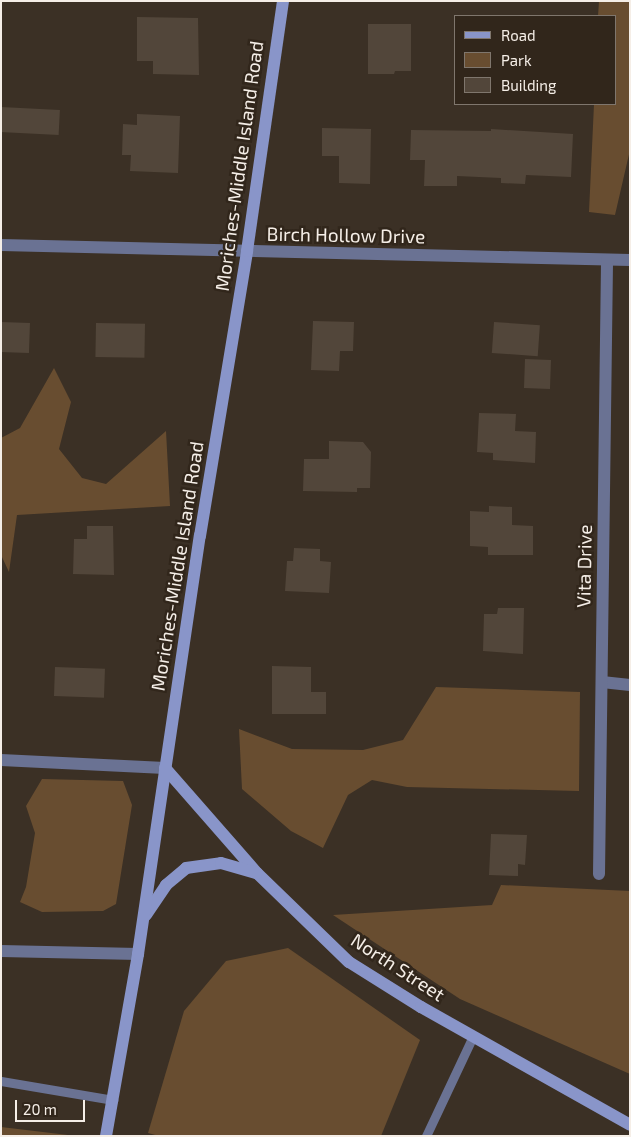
<!DOCTYPE html>
<style>
body{margin:0}
#map{position:relative;width:631px;height:1137px;overflow:hidden;background:#3b3025;font-family:"Exo 2",sans-serif}
div>[style]{position:absolute}
[style*='--x']{left:calc(var(--x)*1px);top:calc(var(--y)*1px);width:calc(var(--w)*1px);rotate:calc(var(--a)*1deg)}
.green>*{inset:0;background:#684d30}
.building>*{inset:0;background:#52463a;transform-origin:0 0}
.lane>*{height:9px;margin:-4.5px;padding:0 4.5px;transform-origin:4.5px;border-radius:4.5px;background:#6a7293}
.street>*{height:12px;margin:-6px;padding:0 6px;transform-origin:6px;border-radius:6px;background:#6a7293}
.secondary>*{height:12px;margin:-6px;padding:0 6px;transform-origin:6px;border-radius:6px;background:#8995c9}
span{translate:-50% -50%;white-space:nowrap;text-align:center;line-height:1.15;-webkit-text-stroke:5px #31261b;paint-order:stroke}
.street-label{font-size:19px;color:#f5eee7}
.frame{position:absolute;inset:0;border:2px solid #f5eee7;pointer-events:none}
.legend{position:absolute;left:454px;top:15px;width:162px;height:90px;box-sizing:border-box;background:#31261b;border:1px solid #7f766d;margin:0;padding:6px 9px;list-style:none;font-size:15px;color:#f5eee7}
.legend li{display:flex;align-items:center;gap:10px;height:25px}
.legend b{width:25px;border:1px solid #7f766d}
.scale{position:absolute;left:15px;top:1100px;width:70px;height:22px;box-sizing:border-box;border:2px solid #f5eee7;border-top:0;padding-left:6px;font-size:15px;line-height:18px;white-space:nowrap;color:#f5eee7;-webkit-text-stroke:4px #31261b;paint-order:stroke}
</style>
<div id="map">
<div class="green">
<i style="clip-path:polygon(599px 1px,630px 1px,630px 150px,615px 215px,589px 212px,594px 104px,615px 104px,615px 16px,598px 16px)"></i>
<i style="clip-path:polygon(54px 368px,71px 402px,59px 449px,82px 478px,106px 484px,166px 431px,170px 506px,17px 515px,9px 572px,1px 555px,1px 438px,20px 428px)"></i>
<i style="clip-path:polygon(436px 687px,580px 692px,579px 791px,407px 787px,372px 780px,348px 795px,323px 848px,291px 831px,242px 789px,239px 729px,292px 749px,363px 750px,403px 740px)"></i>
<i style="clip-path:polygon(42px 779px,123px 781px,132px 805px,116px 904px,103px 911px,42px 912px,20px 902px,26px 887px,35px 833px,26px 806px)"></i>
<i style="clip-path:polygon(501px 885px,630px 891px,630px 1074px,460px 999px,333px 915px,492px 905px)"></i>
<i style="clip-path:polygon(288px 948px,420px 1040px,381px 1136px,159px 1136px,148px 1133px,184px 1011px,226px 961px)"></i>
<i style="clip-path:polygon(1px 1127px,68px 1135px,1px 1136px)"></i>
</div>
<div class="building">
<i style="clip-path:polygon(137px 17px,198px 18px,199px 75px,153px 74px,153px 61px,137px 61px)"></i>
<i style="clip-path:polygon(368px 24px,411px 24px,411px 71px,395px 71px,394px 74px,368px 74px)"></i>
<i style="left:1px;top:107px;width:59px;height:25px;rotate:3deg"></i>
<i style="clip-path:polygon(137px 114px,180px 116px,178px 173px,130px 171px,131px 155px,122px 155px,123px 124px,137px 125px)"></i>
<i style="clip-path:polygon(322px 128px,371px 129px,370px 184px,339px 183px,339px 156px,322px 156px)"></i>
<i style="clip-path:polygon(491px 129px,573px 134px,571px 177px,526px 175px,525px 184px,501px 183px,501px 178px,457px 176px,457px 186px,424px 186px,425px 160px,410px 160px,411px 130px,491px 131px)"></i>
<i style="clip-path:polygon(313px 321px,354px 322px,353px 351px,340px 351px,339px 371px,311px 370px)"></i>
<i style="left:1px;top:322px;width:29px;height:30px;rotate:2deg"></i>
<i style="left:494px;top:322px;width:46px;height:31px;rotate:4deg"></i>
<i style="left:96px;top:323px;width:49px;height:34px;rotate:1deg"></i>
<i style="left:525px;top:359px;width:26px;height:29px;rotate:2deg"></i>
<i style="clip-path:polygon(479px 413px,516px 414px,515px 431px,536px 432px,535px 463px,493px 460px,493px 453px,477px 452px)"></i>
<i style="clip-path:polygon(329px 441px,363px 442px,371px 452px,370px 488px,357px 488px,357px 492px,303px 491px,304px 459px,329px 459px)"></i>
<i style="clip-path:polygon(489px 506px,512px 507px,512px 525px,533px 526px,533px 555px,488px 555px,488px 547px,470px 546px,470px 511px,489px 512px)"></i>
<i style="clip-path:polygon(87px 526px,113px 526px,114px 575px,73px 574px,74px 539px,87px 539px)"></i>
<i style="clip-path:polygon(294px 548px,320px 549px,320px 561px,331px 562px,329px 593px,285px 591px,287px 561px,293px 561px)"></i>
<i style="clip-path:polygon(498px 608px,524px 608px,523px 654px,483px 651px,484px 614px,497px 614px)"></i>
<i style="clip-path:polygon(272px 666px,311px 667px,311px 692px,326px 692px,326px 714px,272px 714px)"></i>
<i style="left:55px;top:667px;width:50px;height:29px;rotate:2deg"></i>
<i style="clip-path:polygon(491px 834px,527px 835px,525px 865px,518px 864px,518px 876px,489px 875px)"></i>
</div>
<div class="lane">
<i style="--x:1;--y:1081;--w:114;--a:9.6"></i>
<i style="--x:426;--y:1136;--w:110;--a:-64.8"></i>
</div>
<div class="street">
<i style="--x:1;--y:245;--w:629;--a:1.37"></i>
<i style="--x:602;--y:682;--w:28;--a:6"></i>
<i style="--x:1;--y:760;--w:164;--a:2.8"></i>
<i style="--x:599;--y:874;--w:614;--a:-89.25"></i>
<i style="--x:1;--y:951;--w:137;--a:1.3"></i>
</div>
<div class="secondary">
<i style="--x:165;--y:768;--w:140;--a:48.8"></i>
<i style="--x:257;--y:873;--w:128;--a:44.1"></i>
<i style="--x:349;--y:962;--w:85;--a:32"></i>
<i style="--x:421;--y:1007;--w:240;--a:29.4"></i>
<i style="--x:146;--y:915;--w:36;--a:-56"></i>
<i style="--x:166;--y:885;--w:26;--a:-40"></i>
<i style="--x:186;--y:868;--w:35;--a:-8"></i>
<i style="--x:221;--y:863;--w:37;--a:16"></i>
<i style="--x:106;--y:1136;--w:185;--a:-80"></i>
<i style="--x:138;--y:954;--w:423;--a:-81.6"></i>
<i style="--x:200;--y:536;--w:289;--a:-80.6"></i>
<i style="--x:247;--y:251;--w:253;--a:-81.8"></i>
</div>
<div class="street-label">
<span style="left:239px;top:166px;rotate:-82deg">Moriches-Middle Island Road</span>
<span style="left:346px;top:235px;rotate:1deg">Birch Hollow Drive</span>
<span style="left:177px;top:566px;rotate:-81deg">Moriches-Middle Island Road</span>
<span style="left:584px;top:566px;rotate:-89deg">Vita Drive</span>
<span style="left:398px;top:967px;rotate:33deg">North Street</span>
</div>
<div class="frame"></div>
<ul class="legend">
<li><b style="height:6px;background:#8995c9"></b>Road</li>
<li><b style="height:14px;background:#684d30"></b>Park</li>
<li><b style="height:14px;background:#52463a"></b>Building</li>
</ul>
<div class="scale">20 m</div>
</div>
